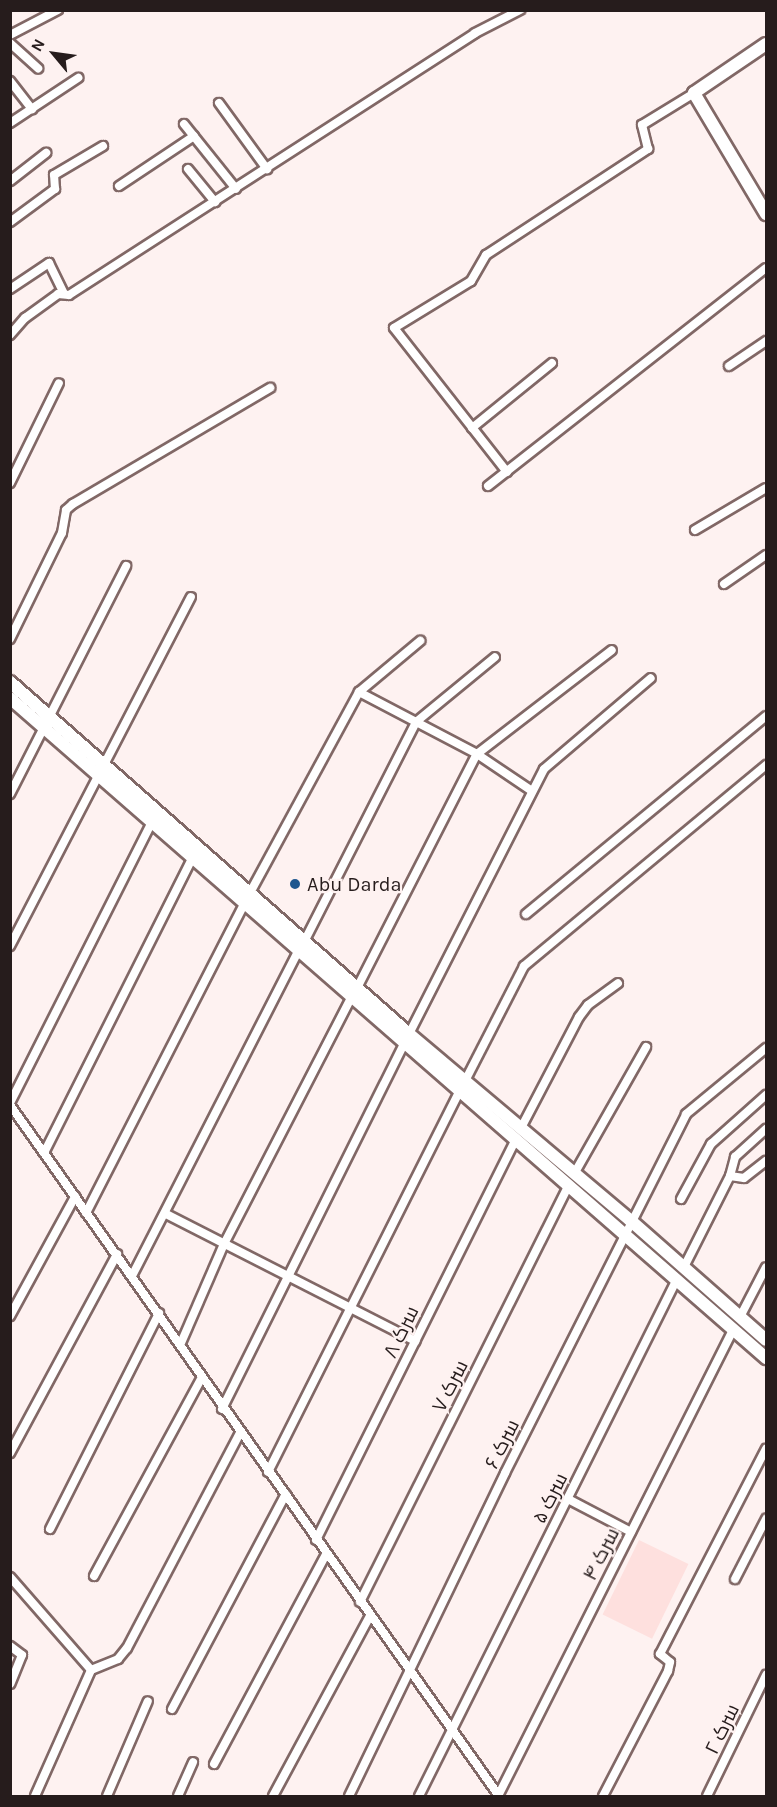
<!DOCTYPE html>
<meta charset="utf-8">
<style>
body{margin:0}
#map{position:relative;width:777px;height:1807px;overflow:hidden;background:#fef2f1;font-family:Karla,Cairo,sans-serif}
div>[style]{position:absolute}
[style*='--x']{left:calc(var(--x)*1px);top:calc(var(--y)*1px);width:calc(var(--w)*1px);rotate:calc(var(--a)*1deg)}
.built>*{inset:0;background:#fee0de;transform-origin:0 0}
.roads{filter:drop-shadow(2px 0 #816866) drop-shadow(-2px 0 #816866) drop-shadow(0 2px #816866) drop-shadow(0 -2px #816866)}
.street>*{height:8px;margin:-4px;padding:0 4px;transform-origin:4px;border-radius:4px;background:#fff}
.secondary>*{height:12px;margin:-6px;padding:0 6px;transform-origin:6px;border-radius:6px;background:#fff}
.dots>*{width:16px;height:16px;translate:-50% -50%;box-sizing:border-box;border:3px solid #fef2f1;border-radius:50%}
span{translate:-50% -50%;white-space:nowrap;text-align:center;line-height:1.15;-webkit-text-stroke:4.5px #fef2f1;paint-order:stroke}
.poi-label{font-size:20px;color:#261c1c}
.left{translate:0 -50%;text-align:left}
.street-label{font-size:20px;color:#261c1c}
.frame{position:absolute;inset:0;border:12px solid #261c1c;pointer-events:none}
.north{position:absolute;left:24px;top:24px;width:60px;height:60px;-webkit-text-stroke:4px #fef2f1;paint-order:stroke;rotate:299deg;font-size:16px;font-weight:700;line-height:24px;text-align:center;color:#261c1c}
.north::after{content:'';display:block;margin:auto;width:21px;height:27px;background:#261c1c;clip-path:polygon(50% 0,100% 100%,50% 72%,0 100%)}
</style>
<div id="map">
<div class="built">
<i style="left:639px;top:1540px;width:55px;height:83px;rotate:26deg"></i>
</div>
<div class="roads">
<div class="street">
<i style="--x:10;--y:35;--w:54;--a:-27.5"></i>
<i style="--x:10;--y:43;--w:38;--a:42"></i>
<i style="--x:10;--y:81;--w:36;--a:52"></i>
<i style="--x:219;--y:103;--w:82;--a:54"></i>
<i style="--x:10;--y:123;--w:82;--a:-33.5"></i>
<i style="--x:184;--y:124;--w:83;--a:51.3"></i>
<i style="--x:188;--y:169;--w:43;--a:50.7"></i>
<i style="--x:10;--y:181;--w:46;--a:-37.9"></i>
<i style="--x:119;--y:186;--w:90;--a:-33.7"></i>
<i style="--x:10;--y:222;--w:56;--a:-36.3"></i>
<i style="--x:55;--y:189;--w:14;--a:-94"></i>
<i style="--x:54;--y:175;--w:57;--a:-30.6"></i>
<i style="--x:10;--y:289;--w:47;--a:-33.7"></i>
<i style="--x:49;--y:263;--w:34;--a:64"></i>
<i style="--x:10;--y:335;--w:23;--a:-49"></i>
<i style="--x:25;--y:318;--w:41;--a:-36"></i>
<i style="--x:58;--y:294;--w:11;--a:5"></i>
<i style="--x:69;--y:295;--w:483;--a:-32.8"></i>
<i style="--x:475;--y:33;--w:51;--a:-27.1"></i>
<i style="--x:729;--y:366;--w:45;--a:-34"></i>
<i style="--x:472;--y:428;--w:103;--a:-39.1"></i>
<i style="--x:507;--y:472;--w:183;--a:-128.1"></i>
<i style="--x:394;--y:328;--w:90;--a:-31.4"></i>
<i style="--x:471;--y:281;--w:30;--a:-60"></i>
<i style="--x:486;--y:255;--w:194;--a:-33.2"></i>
<i style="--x:648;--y:149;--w:25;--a:-104"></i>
<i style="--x:642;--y:125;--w:61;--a:-31.6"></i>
<i style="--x:10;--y:483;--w:111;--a:-63.9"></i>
<i style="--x:488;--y:486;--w:353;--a:-38.1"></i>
<i style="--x:695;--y:530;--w:82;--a:-30.6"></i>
<i style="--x:724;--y:584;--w:51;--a:-34.6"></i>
<i style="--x:10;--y:639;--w:118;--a:-63.9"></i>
<i style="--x:62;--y:533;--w:23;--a:-80"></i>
<i style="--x:66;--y:510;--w:9;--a:-41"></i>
<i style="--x:73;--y:504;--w:229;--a:-30.5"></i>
<i style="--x:359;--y:692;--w:133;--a:27.7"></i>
<i style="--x:477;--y:754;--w:66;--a:33.9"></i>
<i style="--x:10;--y:794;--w:256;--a:-63"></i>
<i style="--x:526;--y:914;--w:311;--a:-39.5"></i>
<i style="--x:305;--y:940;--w:245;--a:-63"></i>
<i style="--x:416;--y:722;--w:102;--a:-39.4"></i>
<i style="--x:10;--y:946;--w:393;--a:-62.6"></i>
<i style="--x:357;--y:988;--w:263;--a:-62.9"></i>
<i style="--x:477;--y:754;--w:170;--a:-37.6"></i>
<i style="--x:409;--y:1034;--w:297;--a:-63"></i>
<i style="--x:544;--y:769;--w:140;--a:-40.4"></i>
<i style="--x:465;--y:1081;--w:129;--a:-62.8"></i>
<i style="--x:524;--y:966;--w:315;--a:-39.7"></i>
<i style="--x:10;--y:1103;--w:317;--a:-63.2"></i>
<i style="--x:10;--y:1105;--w:847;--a:54.71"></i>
<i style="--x:521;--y:1128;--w:125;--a:-62.4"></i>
<i style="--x:579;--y:1017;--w:15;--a:-53"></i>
<i style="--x:588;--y:1005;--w:37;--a:-36"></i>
<i style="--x:44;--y:1153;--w:336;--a:-63.3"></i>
<i style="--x:574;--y:1174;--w:146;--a:-60.4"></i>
<i style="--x:730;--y:1176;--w:14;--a:8"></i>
<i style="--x:744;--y:1178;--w:28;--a:-38"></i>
<i style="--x:681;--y:1199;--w:63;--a:-61.4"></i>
<i style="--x:711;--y:1144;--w:74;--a:-41.7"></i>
<i style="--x:86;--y:1213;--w:349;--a:-62.9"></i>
<i style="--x:245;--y:902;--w:239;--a:-61.5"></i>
<i style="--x:359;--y:692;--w:80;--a:-39.9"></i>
<i style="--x:166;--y:1214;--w:280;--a:27"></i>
<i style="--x:684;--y:1267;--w:102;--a:-63.2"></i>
<i style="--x:730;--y:1176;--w:20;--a:-75"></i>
<i style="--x:735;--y:1157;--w:42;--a:-42.1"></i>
<i style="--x:132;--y:1276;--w:366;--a:-62.9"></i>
<i style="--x:10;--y:1316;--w:136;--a:-61.4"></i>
<i style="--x:740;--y:1317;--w:56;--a:-62.5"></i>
<i style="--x:181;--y:1343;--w:108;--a:-66.5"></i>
<i style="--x:224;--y:1244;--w:279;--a:-62.7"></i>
<i style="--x:222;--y:1409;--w:410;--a:-63.5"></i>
<i style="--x:10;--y:1453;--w:226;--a:-61.7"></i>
<i style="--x:268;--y:1472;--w:428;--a:-63.3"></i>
<i style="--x:568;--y:1499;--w:71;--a:27.6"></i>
<i style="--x:50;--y:1529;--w:242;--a:-63.2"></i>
<i style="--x:316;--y:1540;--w:449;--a:-63.5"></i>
<i style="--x:94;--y:1576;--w:226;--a:-61.5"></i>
<i style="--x:10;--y:1577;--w:123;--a:48.9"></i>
<i style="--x:735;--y:1579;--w:68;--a:-62.7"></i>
<i style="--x:360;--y:1602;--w:467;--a:-63.4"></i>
<i style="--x:10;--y:1646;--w:15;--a:37"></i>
<i style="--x:22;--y:1655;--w:31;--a:112"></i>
<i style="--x:172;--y:1709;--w:243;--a:-62.1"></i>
<i style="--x:214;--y:1764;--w:238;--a:-61.9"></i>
<i style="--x:35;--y:1796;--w:138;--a:-66"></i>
<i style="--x:91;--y:1670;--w:29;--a:-22"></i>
<i style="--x:118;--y:1659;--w:14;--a:-51"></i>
<i style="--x:127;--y:1648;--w:243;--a:-62.3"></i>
<i style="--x:107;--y:1796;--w:103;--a:-66.7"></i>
<i style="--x:178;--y:1796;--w:37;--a:-66"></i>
<i style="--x:273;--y:1796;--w:204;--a:-61.7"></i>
<i style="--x:349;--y:1796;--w:359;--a:-64.2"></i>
<i style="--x:505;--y:1473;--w:402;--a:-63.2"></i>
<i style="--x:686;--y:1114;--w:104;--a:-39.5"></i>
<i style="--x:419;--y:1796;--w:578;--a:-63.48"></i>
<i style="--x:498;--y:1796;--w:524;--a:-63.24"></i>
<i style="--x:603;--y:1796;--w:141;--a:-62.5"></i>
<i style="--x:668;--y:1671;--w:9;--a:-77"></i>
<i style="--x:670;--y:1662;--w:13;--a:-141"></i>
<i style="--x:660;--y:1654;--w:231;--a:-62.7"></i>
<i style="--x:707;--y:1796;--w:135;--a:-64"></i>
</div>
<div class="secondary">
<i style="--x:766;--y:44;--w:87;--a:145.8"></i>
<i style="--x:694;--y:93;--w:141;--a:59.2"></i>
<i style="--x:10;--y:682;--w:532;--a:41.42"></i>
<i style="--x:409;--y:1034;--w:289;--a:40.1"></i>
<i style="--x:630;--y:1220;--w:181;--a:41.4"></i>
<i style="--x:10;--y:698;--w:1004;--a:41.12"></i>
</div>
</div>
<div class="dots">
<i style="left:295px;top:884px;background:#1f578f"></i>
</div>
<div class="poi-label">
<span class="left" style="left:307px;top:884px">Abu Darda</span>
</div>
<div class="street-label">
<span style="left:401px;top:1332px;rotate:-64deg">سرک ۸</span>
<span style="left:450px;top:1386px;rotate:-63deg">سرک ۷</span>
<span style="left:502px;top:1444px;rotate:-63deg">سرک ۶</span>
<span style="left:550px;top:1498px;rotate:-63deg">سرک ۵</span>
<span style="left:601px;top:1554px;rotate:-63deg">سرک ۴</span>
<span style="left:722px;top:1729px;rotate:-64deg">سرک ۲</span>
</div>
<div class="frame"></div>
<div class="north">N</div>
</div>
